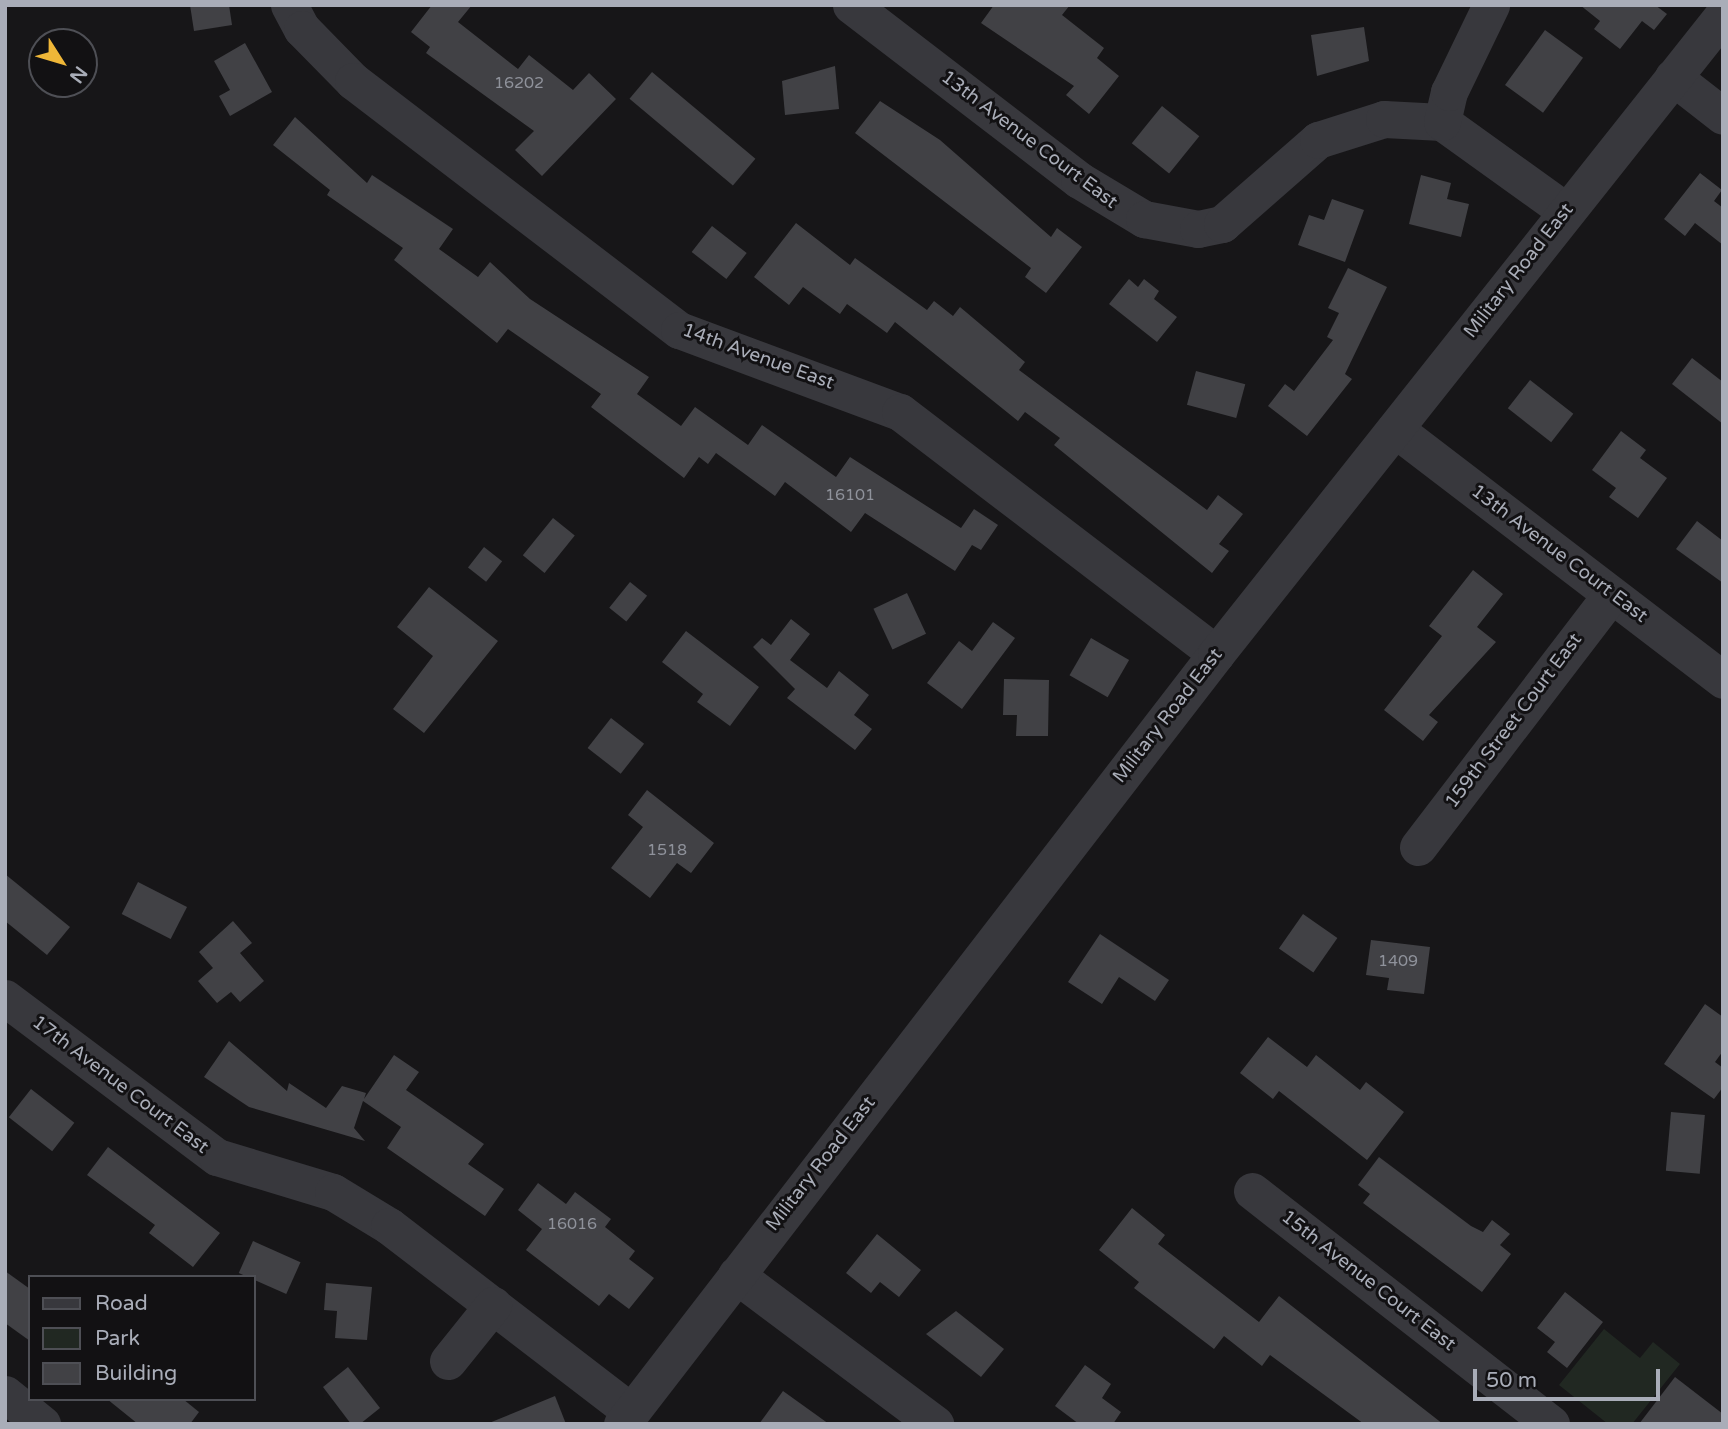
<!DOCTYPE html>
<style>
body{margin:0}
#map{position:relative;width:1728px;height:1429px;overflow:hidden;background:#171618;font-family:"Varela Round",sans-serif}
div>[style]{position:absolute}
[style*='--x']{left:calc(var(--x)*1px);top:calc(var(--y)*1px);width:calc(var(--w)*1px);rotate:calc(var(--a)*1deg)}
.green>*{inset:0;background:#212822}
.building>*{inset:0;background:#414145;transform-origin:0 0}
.minor>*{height:37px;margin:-18.5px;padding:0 18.5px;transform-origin:18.5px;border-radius:18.5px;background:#38383d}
span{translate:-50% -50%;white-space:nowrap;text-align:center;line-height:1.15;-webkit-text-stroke:6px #121113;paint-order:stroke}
.number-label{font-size:16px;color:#8f929b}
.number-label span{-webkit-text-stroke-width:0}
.street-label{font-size:19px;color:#a9adb8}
.frame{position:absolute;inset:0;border:7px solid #a9adb8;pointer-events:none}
.legend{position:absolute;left:28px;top:1275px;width:228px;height:126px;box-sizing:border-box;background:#121113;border:2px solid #4e4f55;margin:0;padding:9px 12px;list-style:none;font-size:21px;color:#a9adb8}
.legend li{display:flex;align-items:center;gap:14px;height:35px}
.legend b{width:35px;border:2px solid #4e4f55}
.north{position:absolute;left:28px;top:28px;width:70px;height:70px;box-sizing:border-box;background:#121113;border:2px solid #4e4f55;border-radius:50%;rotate:127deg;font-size:19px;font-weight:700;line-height:28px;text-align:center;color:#a9adb8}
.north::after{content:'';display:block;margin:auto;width:24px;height:32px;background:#efb738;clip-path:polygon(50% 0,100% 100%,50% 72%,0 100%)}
.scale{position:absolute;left:1473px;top:1369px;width:187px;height:32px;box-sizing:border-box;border:4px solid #a9adb8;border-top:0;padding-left:9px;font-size:21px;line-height:24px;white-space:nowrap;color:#a9adb8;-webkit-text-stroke:5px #121113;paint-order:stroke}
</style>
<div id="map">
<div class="green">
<i style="clip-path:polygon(1604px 1329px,1640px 1358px,1653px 1342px,1680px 1364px,1632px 1424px,1608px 1424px,1559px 1385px)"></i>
</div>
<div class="building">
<i style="clip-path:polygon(190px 5px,229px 5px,232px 25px,194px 31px)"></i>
<i style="clip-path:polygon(432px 5px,472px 5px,458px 22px,518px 69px,529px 55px,573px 90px,589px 73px,616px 99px,542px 176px,515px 150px,534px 131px,426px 53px,430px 47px,411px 32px)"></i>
<i style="clip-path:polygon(994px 5px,1070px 5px,1062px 15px,1104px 48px,1097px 58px,1119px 76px,1089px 114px,1066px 95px,1074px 86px,981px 23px)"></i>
<i style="clip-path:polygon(1580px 5px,1655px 5px,1667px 14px,1654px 30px,1642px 21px,1620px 49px,1594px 29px,1600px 21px)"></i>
<i style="clip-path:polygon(1364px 27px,1369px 61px,1317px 76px,1311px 35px)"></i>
<i style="left:1545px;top:30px;width:47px;height:68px;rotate:36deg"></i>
<i style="clip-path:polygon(245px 43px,272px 92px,230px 116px,219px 96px,230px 90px,214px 61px)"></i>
<i style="clip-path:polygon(835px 66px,839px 109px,785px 115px,782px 81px)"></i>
<i style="left:652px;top:72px;width:135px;height:35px;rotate:40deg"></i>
<i style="clip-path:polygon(880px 101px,940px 140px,1051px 237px,1057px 228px,1082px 247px,1046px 293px,1025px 277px,1031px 268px,855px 133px)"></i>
<i style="left:1162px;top:106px;width:48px;height:48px;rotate:39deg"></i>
<i style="clip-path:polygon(295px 117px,367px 183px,372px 175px,453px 229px,439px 249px,478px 277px,490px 262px,530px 299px,649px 377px,637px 394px,681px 426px,695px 407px,748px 445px,762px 425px,836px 477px,850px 457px,961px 528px,974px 509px,998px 525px,981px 550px,972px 545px,955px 571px,865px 513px,851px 532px,785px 482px,775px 496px,716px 453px,708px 464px,699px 457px,684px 478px,591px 407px,601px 394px,508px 329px,497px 343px,394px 260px,403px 248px,327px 195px,330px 190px,273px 145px)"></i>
<i style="clip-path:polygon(1700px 173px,1722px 190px,1714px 201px,1723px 208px,1723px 245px,1695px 223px,1685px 236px,1664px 219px)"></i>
<i style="clip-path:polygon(1421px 175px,1451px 183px,1447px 199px,1469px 204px,1461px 237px,1409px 224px)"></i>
<i style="clip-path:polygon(1332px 199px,1364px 210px,1345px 262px,1298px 245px,1309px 215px,1324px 220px)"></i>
<i style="clip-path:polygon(796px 223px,850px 265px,855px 258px,927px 310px,934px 301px,953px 316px,960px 307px,1025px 362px,1019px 370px,1207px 510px,1218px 495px,1243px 514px,1219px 544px,1229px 551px,1212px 573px,1054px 445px,1060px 438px,1025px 412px,1018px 421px,895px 322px,887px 333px,847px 304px,840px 314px,803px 287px,789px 305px,754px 277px)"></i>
<i style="left:712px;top:226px;width:44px;height:33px;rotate:38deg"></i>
<i style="clip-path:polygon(1348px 268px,1387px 287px,1345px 374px,1352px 379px,1307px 436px,1268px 406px,1285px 384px,1294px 391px,1333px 340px,1327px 337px,1339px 313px,1328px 308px)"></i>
<i style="clip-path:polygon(1129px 279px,1138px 287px,1144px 279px,1159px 291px,1154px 299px,1177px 317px,1157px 342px,1109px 304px)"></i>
<i style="clip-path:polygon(1692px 358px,1723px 382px,1723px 424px,1672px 384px)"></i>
<i style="left:1196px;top:371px;width:51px;height:35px;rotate:15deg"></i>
<i style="left:1530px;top:380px;width:55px;height:36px;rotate:38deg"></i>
<i style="clip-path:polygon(1621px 431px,1646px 450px,1640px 458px,1667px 478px,1638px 518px,1609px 497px,1616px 488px,1592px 470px)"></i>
<i style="left:553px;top:518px;width:28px;height:48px;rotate:39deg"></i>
<i style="clip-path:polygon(1697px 521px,1723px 541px,1723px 583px,1676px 549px)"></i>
<i style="left:484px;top:547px;width:23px;height:26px;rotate:38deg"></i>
<i style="clip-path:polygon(1473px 570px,1503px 594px,1477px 627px,1496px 642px,1429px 715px,1438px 722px,1423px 741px,1384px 710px,1442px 636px,1429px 626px)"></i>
<i style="left:630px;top:582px;width:22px;height:33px;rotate:39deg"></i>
<i style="clip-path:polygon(429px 587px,498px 641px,424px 733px,393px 709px,433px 656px,397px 627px)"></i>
<i style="left:907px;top:593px;width:45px;height:37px;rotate:65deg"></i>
<i style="clip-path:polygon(791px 619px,810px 634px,790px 660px,827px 688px,839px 671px,869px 695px,854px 715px,872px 729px,855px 750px,787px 698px,795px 689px,753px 647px,762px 638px,771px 645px)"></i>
<i style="clip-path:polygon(993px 622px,1015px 638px,962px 709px,927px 683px,959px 641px,972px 651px)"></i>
<i style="clip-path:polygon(686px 631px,759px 687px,730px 726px,697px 702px,703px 694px,662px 662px)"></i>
<i style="left:1091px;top:638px;width:44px;height:43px;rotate:30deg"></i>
<i style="clip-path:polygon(1004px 679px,1049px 680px,1048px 736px,1016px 736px,1017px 715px,1003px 715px)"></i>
<i style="left:611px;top:718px;width:42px;height:38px;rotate:38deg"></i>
<i style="clip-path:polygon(647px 790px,714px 843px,691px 873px,677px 863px,650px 898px,611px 868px,643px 827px,628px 815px)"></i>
<i style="clip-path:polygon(5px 874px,70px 927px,47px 955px,5px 921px)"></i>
<i style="left:138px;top:882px;width:55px;height:36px;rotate:27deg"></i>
<i style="left:1303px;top:914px;width:42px;height:42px;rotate:35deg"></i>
<i style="clip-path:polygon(233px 921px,252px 943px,240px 953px,264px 981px,240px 1002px,231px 992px,217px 1003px,198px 981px,213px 968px,199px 952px)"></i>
<i style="clip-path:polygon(1100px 934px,1169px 980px,1155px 1001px,1119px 977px,1102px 1004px,1068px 982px)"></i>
<i style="clip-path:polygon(1371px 940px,1430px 947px,1424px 994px,1387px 990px,1389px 978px,1366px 975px)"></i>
<i style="clip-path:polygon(1705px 1004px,1723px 1017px,1723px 1051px,1715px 1062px,1723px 1068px,1723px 1087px,1714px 1099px,1664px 1064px)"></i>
<i style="clip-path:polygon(1268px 1037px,1307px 1067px,1316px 1055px,1360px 1090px,1366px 1082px,1404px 1112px,1367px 1160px,1279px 1091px,1273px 1099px,1240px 1073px)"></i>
<i style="clip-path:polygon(229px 1041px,287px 1091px,289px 1083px,326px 1108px,342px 1086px,366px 1093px,364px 1099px,394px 1055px,419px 1072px,406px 1090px,484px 1144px,468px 1164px,504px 1189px,485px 1216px,387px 1148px,401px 1127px,363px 1101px,354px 1128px,365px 1141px,249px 1107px,204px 1077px)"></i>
<i style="left:31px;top:1089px;width:55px;height:36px;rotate:38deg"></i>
<i style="left:1671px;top:1112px;width:34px;height:59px;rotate:5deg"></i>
<i style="clip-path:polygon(108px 1147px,220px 1233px,193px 1267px,149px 1233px,155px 1225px,87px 1175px)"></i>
<i style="clip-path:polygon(1379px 1157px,1471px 1226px,1483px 1232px,1492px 1220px,1510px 1234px,1500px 1245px,1511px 1254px,1482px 1292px,1363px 1203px,1370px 1194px,1358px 1185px)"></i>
<i style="clip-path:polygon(538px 1183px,566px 1204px,575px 1192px,611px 1219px,605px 1227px,635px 1251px,629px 1259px,654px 1278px,629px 1309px,609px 1294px,599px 1306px,526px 1250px,542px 1229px,518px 1210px)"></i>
<i style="clip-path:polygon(1132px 1208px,1165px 1235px,1158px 1244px,1259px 1322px,1279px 1296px,1443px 1424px,1364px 1424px,1270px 1355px,1262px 1366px,1224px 1336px,1214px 1349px,1134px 1288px,1139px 1282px,1099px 1250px)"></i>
<i style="clip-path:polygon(877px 1234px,921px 1270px,899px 1297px,880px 1282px,871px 1293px,846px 1273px)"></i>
<i style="left:253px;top:1241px;width:52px;height:35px;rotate:24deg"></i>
<i style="clip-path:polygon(5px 1271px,30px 1289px,30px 1341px,5px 1323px)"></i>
<i style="clip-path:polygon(326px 1283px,372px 1287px,367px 1340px,335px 1338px,337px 1311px,324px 1310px)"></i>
<i style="clip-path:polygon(1565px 1292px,1603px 1322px,1567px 1368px,1547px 1352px,1555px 1342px,1537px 1328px)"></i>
<i style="clip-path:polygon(956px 1311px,1004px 1349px,981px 1377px,926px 1334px)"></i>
<i style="clip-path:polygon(1085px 1365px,1111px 1384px,1102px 1398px,1121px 1412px,1113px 1424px,1079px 1424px,1055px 1406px)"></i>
<i style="clip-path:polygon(348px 1367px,380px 1408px,360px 1424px,351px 1424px,323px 1387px)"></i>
<i style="clip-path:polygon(1675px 1377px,1723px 1414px,1723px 1424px,1639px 1424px)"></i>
<i style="clip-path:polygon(783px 1391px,829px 1424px,759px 1424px)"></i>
<i style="clip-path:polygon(555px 1396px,566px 1424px,489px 1424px,489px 1423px)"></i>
<i style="clip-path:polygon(107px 1399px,183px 1399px,199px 1412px,190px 1424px,138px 1424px)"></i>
</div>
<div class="minor">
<i style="--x:289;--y:5;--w:27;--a:62"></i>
<i style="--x:302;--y:29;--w:73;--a:45.6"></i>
<i style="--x:353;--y:81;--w:410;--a:37.4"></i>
<i style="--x:679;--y:330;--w:236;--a:20.4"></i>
<i style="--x:900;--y:412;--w:398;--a:37.4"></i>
<i style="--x:851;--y:5;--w:287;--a:37.5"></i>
<i style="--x:1079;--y:180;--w:76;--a:31"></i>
<i style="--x:1144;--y:219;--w:55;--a:10.5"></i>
<i style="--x:1198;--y:229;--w:25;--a:-12"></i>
<i style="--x:1222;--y:224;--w:128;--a:-41.2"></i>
<i style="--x:1318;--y:140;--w:69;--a:-17.7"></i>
<i style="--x:1384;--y:119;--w:58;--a:3"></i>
<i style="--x:1442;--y:122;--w:153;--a:35.7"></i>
<i style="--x:1673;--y:77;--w:63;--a:38"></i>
<i style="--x:1442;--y:122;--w:31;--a:-77"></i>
<i style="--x:1449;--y:92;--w:97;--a:-64.2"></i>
<i style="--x:1395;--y:429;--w:413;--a:37.4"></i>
<i style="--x:1418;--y:847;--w:317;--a:-52.6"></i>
<i style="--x:5;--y:998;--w:265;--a:36.9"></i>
<i style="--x:217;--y:1157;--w:121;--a:16.8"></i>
<i style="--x:333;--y:1192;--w:66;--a:31.3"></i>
<i style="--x:389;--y:1226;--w:305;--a:37.5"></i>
<i style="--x:1252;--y:1191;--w:379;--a:37.9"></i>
<i style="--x:736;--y:1275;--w:249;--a:36.8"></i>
<i style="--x:448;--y:1361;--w:72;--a:-51.2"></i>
<i style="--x:5;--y:1394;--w:48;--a:39"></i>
<i style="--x:622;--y:1424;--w:972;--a:-52.35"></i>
<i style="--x:1216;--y:654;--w:816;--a:-51.57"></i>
</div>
<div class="number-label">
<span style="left:519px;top:83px">16202</span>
<span style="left:850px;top:495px">16101</span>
<span style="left:667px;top:850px">1518</span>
<span style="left:1398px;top:961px">1409</span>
<span style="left:572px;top:1224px">16016</span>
</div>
<div class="street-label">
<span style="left:1029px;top:140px;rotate:37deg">13th Avenue Court East</span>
<span style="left:1519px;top:271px;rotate:-52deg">Military Road East</span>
<span style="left:758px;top:357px;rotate:20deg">14th Avenue East</span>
<span style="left:1559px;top:554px;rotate:37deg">13th Avenue Court East</span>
<span style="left:1168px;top:716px;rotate:-52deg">Military Road East</span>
<span style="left:1514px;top:721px;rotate:-53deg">159th Street Court East</span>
<span style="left:120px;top:1085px;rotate:37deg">17th Avenue Court East</span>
<span style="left:821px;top:1164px;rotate:-52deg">Military Road East</span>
<span style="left:1368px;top:1281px;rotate:38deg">15th Avenue Court East</span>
</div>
<div class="frame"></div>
<ul class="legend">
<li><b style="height:9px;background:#38383d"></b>Road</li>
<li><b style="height:19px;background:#212822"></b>Park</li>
<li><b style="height:19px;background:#414145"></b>Building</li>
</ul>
<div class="north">N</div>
<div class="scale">50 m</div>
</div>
